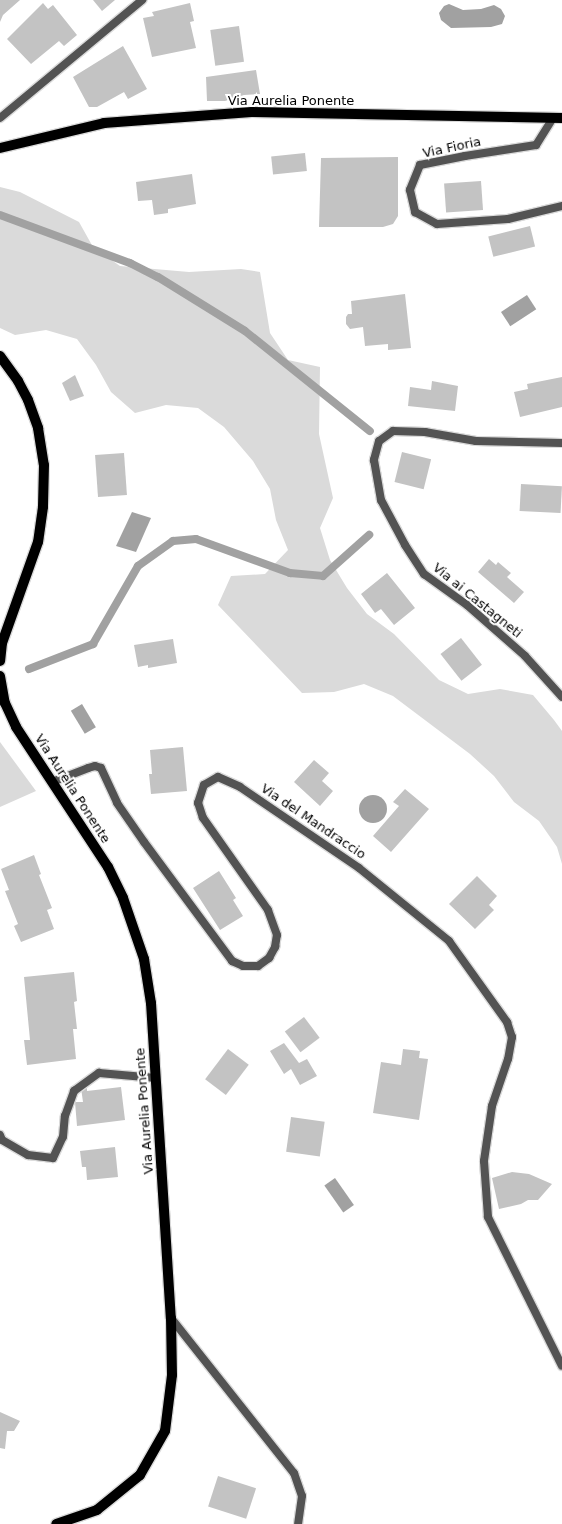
<!DOCTYPE html>
<style>
body{margin:0}
#map{position:relative;width:562px;height:1524px;overflow:hidden;background:#fff;font-family:"DejaVu Sans",sans-serif}
div>[style]{position:absolute}
[style*='--x']{left:calc(var(--x)*1px);top:calc(var(--y)*1px);width:calc(var(--w)*1px);rotate:calc(var(--a)*1deg)}
.green>*{inset:0;background:#dadada}
.water>*{inset:0;background:#a1a1a1;transform-origin:0 0}
.round{border-radius:50%}
.stream>*{height:8px;margin:-4px;padding:0 4px;transform-origin:4px;border-radius:4px;background:#a1a1a1}
.building>*{inset:0;background:#c3c3c3;transform-origin:0 0}
.roads{filter:drop-shadow(1px 0 #dbdbdb) drop-shadow(-1px 0 #dbdbdb) drop-shadow(0 1px #dbdbdb) drop-shadow(0 -1px #dbdbdb)}
.minor>*{height:8px;margin:-4px;padding:0 4px;transform-origin:4px;border-radius:4px;background:#535353}
.primary>*{height:10px;margin:-5px;padding:0 5px;transform-origin:5px;border-radius:5px;background:#000}
span{translate:-50% -50%;white-space:nowrap;text-align:center;line-height:1.15;-webkit-text-stroke:4px #fff;paint-order:stroke}
.street-label{font-size:13px;color:#000}
</style>
<div id="map">
<div class="green">
<i style="clip-path:polygon(0 187px,20px 192px,79px 222px,93px 247px,120px 266px,189px 272px,241px 269px,260px 272px,270px 333px,288px 360px,320px 367px,319px 434px,333px 498px,320px 528px,330px 560px,347px 588px,367px 614px,394px 634px,439px 680px,468px 694px,500px 689px,533px 695px,554px 720px,562px 731px,562px 864px,557px 847px,539px 821px,514px 802px,494px 776px,470px 754px,393px 696px,364px 684px,334px 692px,302px 693px,218px 605px,231px 576px,265px 574px,288px 550px,276px 520px,270px 489px,253px 461px,224px 427px,198px 408px,166px 405px,135px 413px,111px 392px,96px 365px,77px 339px,46px 330px,15px 335px,0 328px)"></i>
<i style="clip-path:polygon(0 742px,36px 791px,0 807px)"></i>
</div>
<div class="water">
<i style="clip-path:polygon(449px 4px,463px 10px,481px 9px,494px 5px,501px 9px,505px 16px,502px 24px,491px 27px,451px 28px,441px 20px,439px 13px,444px 6px)"></i>
<i style="left:527px;top:295px;width:17px;height:31px;rotate:57deg"></i>
<i style="clip-path:polygon(132px 512px,151px 518px,136px 552px,116px 546px)"></i>
<i style="left:82px;top:704px;width:27px;height:13px;rotate:59deg"></i>
<i class="round" style="left:359px;top:795px;width:28px;height:28px"></i>
<i style="left:335px;top:1178px;width:33px;height:13px;rotate:55deg"></i>
</div>
<div class="stream">
<i style="--x:0;--y:215;--w:139;--a:20.3"></i>
<i style="--x:130;--y:263;--w:31;--a:27"></i>
<i style="--x:158;--y:277;--w:102;--a:31.8"></i>
<i style="--x:245;--y:331;--w:160;--a:38.7"></i>
<i style="--x:29;--y:669;--w:69;--a:-21.3"></i>
<i style="--x:93;--y:644;--w:90;--a:-60"></i>
<i style="--x:138;--y:566;--w:43;--a:-35.5"></i>
<i style="--x:173;--y:541;--w:23;--a:-5"></i>
<i style="--x:196;--y:539;--w:100;--a:19.9"></i>
<i style="--x:290;--y:573;--w:33;--a:5"></i>
<i style="--x:323;--y:576;--w:62;--a:-41.7"></i>
</div>
<div class="building">
<i style="clip-path:polygon(0 0,20px 0,3px 15px,0 22px)"></i>
<i style="clip-path:polygon(93px 0,115px 0,102px 11px)"></i>
<i style="clip-path:polygon(43px 3px,48px 9px,53px 5px,77px 35px,64px 46px,59px 41px,31px 64px,7px 39px)"></i>
<i style="clip-path:polygon(190px 3px,194px 21px,190px 22px,196px 48px,152px 57px,143px 18px,154px 16px,152px 12px)"></i>
<i style="left:239px;top:26px;width:36px;height:29px;rotate:82deg"></i>
<i style="clip-path:polygon(123px 46px,147px 89px,128px 99px,124px 92px,97px 107px,89px 107px,73px 77px)"></i>
<i style="clip-path:polygon(256px 70px,260px 94px,244px 95px,225px 101px,207px 101px,206px 77px)"></i>
<i style="left:305px;top:153px;width:18px;height:34px;rotate:84deg"></i>
<i style="clip-path:polygon(398px 157px,398px 216px,393px 224px,383px 227px,319px 227px,321px 158px)"></i>
<i style="clip-path:polygon(192px 174px,196px 204px,168px 209px,168px 213px,154px 215px,152px 200px,138px 201px,136px 182px)"></i>
<i style="left:481px;top:181px;width:29px;height:37px;rotate:86deg"></i>
<i style="left:530px;top:226px;width:21px;height:43px;rotate:76deg"></i>
<i style="clip-path:polygon(405px 294px,411px 348px,388px 350px,388px 344px,365px 346px,363px 327px,350px 329px,346px 324px,346px 317px,348px 314px,352px 314px,351px 301px)"></i>
<i style="clip-path:polygon(75px 375px,84px 396px,70px 401px,62px 383px)"></i>
<i style="clip-path:polygon(562px 377px,562px 407px,520px 417px,514px 392px,528px 389px,527px 384px)"></i>
<i style="clip-path:polygon(432px 381px,458px 386px,455px 411px,408px 406px,410px 387px,431px 390px)"></i>
<i style="left:402px;top:452px;width:30px;height:31px;rotate:14deg"></i>
<i style="left:124px;top:453px;width:42px;height:29px;rotate:86deg"></i>
<i style="left:521px;top:484px;width:41px;height:27px;rotate:3deg"></i>
<i style="clip-path:polygon(489px 559px,496px 565px,498px 562px,511px 573px,507px 577px,524px 592px,514px 603px,478px 572px)"></i>
<i style="clip-path:polygon(387px 573px,415px 608px,394px 625px,381px 609px,375px 613px,361px 594px)"></i>
<i style="left:461px;top:638px;width:34px;height:26px;rotate:52deg"></i>
<i style="clip-path:polygon(173px 639px,177px 663px,148px 668px,148px 665px,138px 667px,134px 645px)"></i>
<i style="clip-path:polygon(183px 747px,187px 791px,151px 794px,149px 774px,152px 774px,150px 750px)"></i>
<i style="clip-path:polygon(314px 760px,329px 773px,322px 781px,333px 791px,320px 806px,294px 782px)"></i>
<i style="clip-path:polygon(405px 789px,429px 809px,391px 852px,373px 836px,399px 806px,393px 802px)"></i>
<i style="clip-path:polygon(34px 855px,41px 874px,39px 875px,52px 908px,47px 910px,54px 929px,21px 942px,14px 926px,18px 924px,5px 891px,9px 890px,1px 869px)"></i>
<i style="clip-path:polygon(219px 871px,236px 898px,233px 900px,243px 916px,220px 930px,193px 888px)"></i>
<i style="clip-path:polygon(477px 876px,497px 896px,489px 905px,494px 910px,475px 929px,449px 904px)"></i>
<i style="clip-path:polygon(74px 972px,77px 1001px,74px 1002px,77px 1029px,73px 1029px,76px 1059px,27px 1065px,24px 1040px,30px 1040px,24px 977px)"></i>
<i style="left:304px;top:1017px;width:26px;height:24px;rotate:53deg"></i>
<i style="clip-path:polygon(284px 1043px,299px 1063px,307px 1059px,317px 1076px,300px 1085px,291px 1069px,284px 1074px,270px 1051px)"></i>
<i style="left:228px;top:1049px;width:26px;height:38px;rotate:37deg"></i>
<i style="clip-path:polygon(403px 1049px,420px 1051px,419px 1058px,428px 1059px,419px 1120px,373px 1113px,381px 1062px,401px 1065px)"></i>
<i style="clip-path:polygon(87px 1087px,87px 1091px,121px 1087px,125px 1120px,77px 1126px,75px 1102px,83px 1102px,81px 1088px)"></i>
<i style="left:291px;top:1117px;width:34px;height:35px;rotate:8deg"></i>
<i style="clip-path:polygon(115px 1147px,118px 1177px,87px 1180px,86px 1167px,82px 1167px,80px 1151px)"></i>
<i style="clip-path:polygon(512px 1172px,529px 1174px,552px 1184px,538px 1200px,528px 1200px,521px 1204px,499px 1209px,492px 1178px)"></i>
<i style="clip-path:polygon(0 1412px,20px 1421px,14px 1431px,7px 1431px,5px 1449px,0 1448px)"></i>
<i style="left:218px;top:1476px;width:40px;height:32px;rotate:18deg"></i>
</div>
<div class="roads">
<div class="minor">
<i style="--x:0;--y:118;--w:185;--a:-39.7"></i>
<i style="--x:553;--y:118;--w:32;--a:122"></i>
<i style="--x:536;--y:145;--w:72;--a:171.2"></i>
<i style="--x:465;--y:156;--w:46;--a:168.7"></i>
<i style="--x:420;--y:165;--w:27;--a:112"></i>
<i style="--x:410;--y:190;--w:23;--a:77"></i>
<i style="--x:415;--y:212;--w:25;--a:29"></i>
<i style="--x:437;--y:224;--w:71;--a:-4"></i>
<i style="--x:508;--y:219;--w:56;--a:-13.5"></i>
<i style="--x:562;--y:443;--w:86;--a:-178.7"></i>
<i style="--x:476;--y:441;--w:52;--a:-170"></i>
<i style="--x:425;--y:432;--w:32;--a:-178"></i>
<i style="--x:393;--y:431;--w:17;--a:144"></i>
<i style="--x:379;--y:441;--w:20;--a:105"></i>
<i style="--x:374;--y:460;--w:41;--a:80.1"></i>
<i style="--x:381;--y:500;--w:51;--a:61.9"></i>
<i style="--x:405;--y:545;--w:35;--a:57"></i>
<i style="--x:424;--y:574;--w:53;--a:35.8"></i>
<i style="--x:467;--y:605;--w:77;--a:41.3"></i>
<i style="--x:525;--y:656;--w:55;--a:47.9"></i>
<i style="--x:52;--y:782;--w:39;--a:-21"></i>
<i style="--x:88;--y:768;--w:7;--a:-16"></i>
<i style="--x:95;--y:766;--w:6;--a:18"></i>
<i style="--x:101;--y:768;--w:38;--a:65"></i>
<i style="--x:117;--y:803;--w:47;--a:55.3"></i>
<i style="--x:144;--y:842;--w:148;--a:53.5"></i>
<i style="--x:232;--y:961;--w:12;--a:24"></i>
<i style="--x:243;--y:966;--w:15;--a:0"></i>
<i style="--x:258;--y:966;--w:14;--a:-36"></i>
<i style="--x:269;--y:958;--w:13;--a:-61"></i>
<i style="--x:275;--y:947;--w:12;--a:-81"></i>
<i style="--x:277;--y:935;--w:27;--a:-110"></i>
<i style="--x:268;--y:910;--w:113;--a:-125.2"></i>
<i style="--x:203;--y:818;--w:16;--a:-108"></i>
<i style="--x:198;--y:803;--w:19;--a:-72"></i>
<i style="--x:204;--y:785;--w:16;--a:-30"></i>
<i style="--x:218;--y:777;--w:24;--a:24"></i>
<i style="--x:240;--y:787;--w:144;--a:34.2"></i>
<i style="--x:359;--y:868;--w:116;--a:39"></i>
<i style="--x:449;--y:941;--w:100;--a:54.4"></i>
<i style="--x:507;--y:1022;--w:16;--a:72"></i>
<i style="--x:512;--y:1037;--w:22;--a:100"></i>
<i style="--x:508;--y:1059;--w:50;--a:108.8"></i>
<i style="--x:492;--y:1106;--w:56;--a:98.3"></i>
<i style="--x:484;--y:1161;--w:56;--a:85.9"></i>
<i style="--x:488;--y:1217;--w:166;--a:63.6"></i>
<i style="--x:0;--y:1135;--w:5;--a:68"></i>
<i style="--x:2;--y:1140;--w:30;--a:30"></i>
<i style="--x:28;--y:1155;--w:25;--a:7"></i>
<i style="--x:53;--y:1158;--w:23;--a:-65"></i>
<i style="--x:63;--y:1137;--w:21;--a:-85"></i>
<i style="--x:65;--y:1116;--w:27;--a:-70"></i>
<i style="--x:74;--y:1091;--w:31;--a:-36"></i>
<i style="--x:99;--y:1073;--w:57;--a:5"></i>
<i style="--x:171;--y:1318;--w:198;--a:51.6"></i>
<i style="--x:294;--y:1473;--w:24;--a:71"></i>
<i style="--x:302;--y:1496;--w:28;--a:98"></i>
</div>
<div class="primary">
<i style="--x:0;--y:148;--w:107;--a:-13.5"></i>
<i style="--x:104;--y:123;--w:148;--a:-4.3"></i>
<i style="--x:252;--y:112;--w:310;--a:1.1"></i>
<i style="--x:0;--y:356;--w:31;--a:54"></i>
<i style="--x:18;--y:381;--w:21;--a:62"></i>
<i style="--x:28;--y:400;--w:30;--a:70"></i>
<i style="--x:38;--y:428;--w:37;--a:81"></i>
<i style="--x:44;--y:465;--w:42;--a:91.4"></i>
<i style="--x:43;--y:507;--w:35;--a:98"></i>
<i style="--x:38;--y:542;--w:107;--a:109.6"></i>
<i style="--x:2;--y:643;--w:18;--a:96"></i>
<i style="--x:0;--y:676;--w:27;--a:80"></i>
<i style="--x:5;--y:703;--w:26;--a:65"></i>
<i style="--x:16;--y:727;--w:168;--a:56.7"></i>
<i style="--x:108;--y:867;--w:34;--a:64"></i>
<i style="--x:123;--y:898;--w:65;--a:71"></i>
<i style="--x:144;--y:959;--w:45;--a:81"></i>
<i style="--x:151;--y:1003;--w:316;--a:86.4"></i>
<i style="--x:171;--y:1318;--w:57;--a:89"></i>
<i style="--x:172;--y:1375;--w:56;--a:97.1"></i>
<i style="--x:165;--y:1431;--w:51;--a:119.6"></i>
<i style="--x:140;--y:1475;--w:55;--a:140.9"></i>
<i style="--x:97;--y:1510;--w:43;--a:161.1"></i>
</div>
</div>
<div class="street-label">
<span style="left:291px;top:101px">Via Aurelia Ponente</span>
<span style="left:452px;top:148px;rotate:-12deg">Via Fioria</span>
<span style="left:477px;top:601px;rotate:39deg">Via ai Castagneti</span>
<span style="left:72px;top:789px;rotate:57deg">Via Aurelia Ponente</span>
<span style="left:313px;top:822px;rotate:34deg">Via del Mandraccio</span>
<span style="left:145px;top:1111px;rotate:-94deg">Via Aurelia Ponente</span>
</div>
</div>
